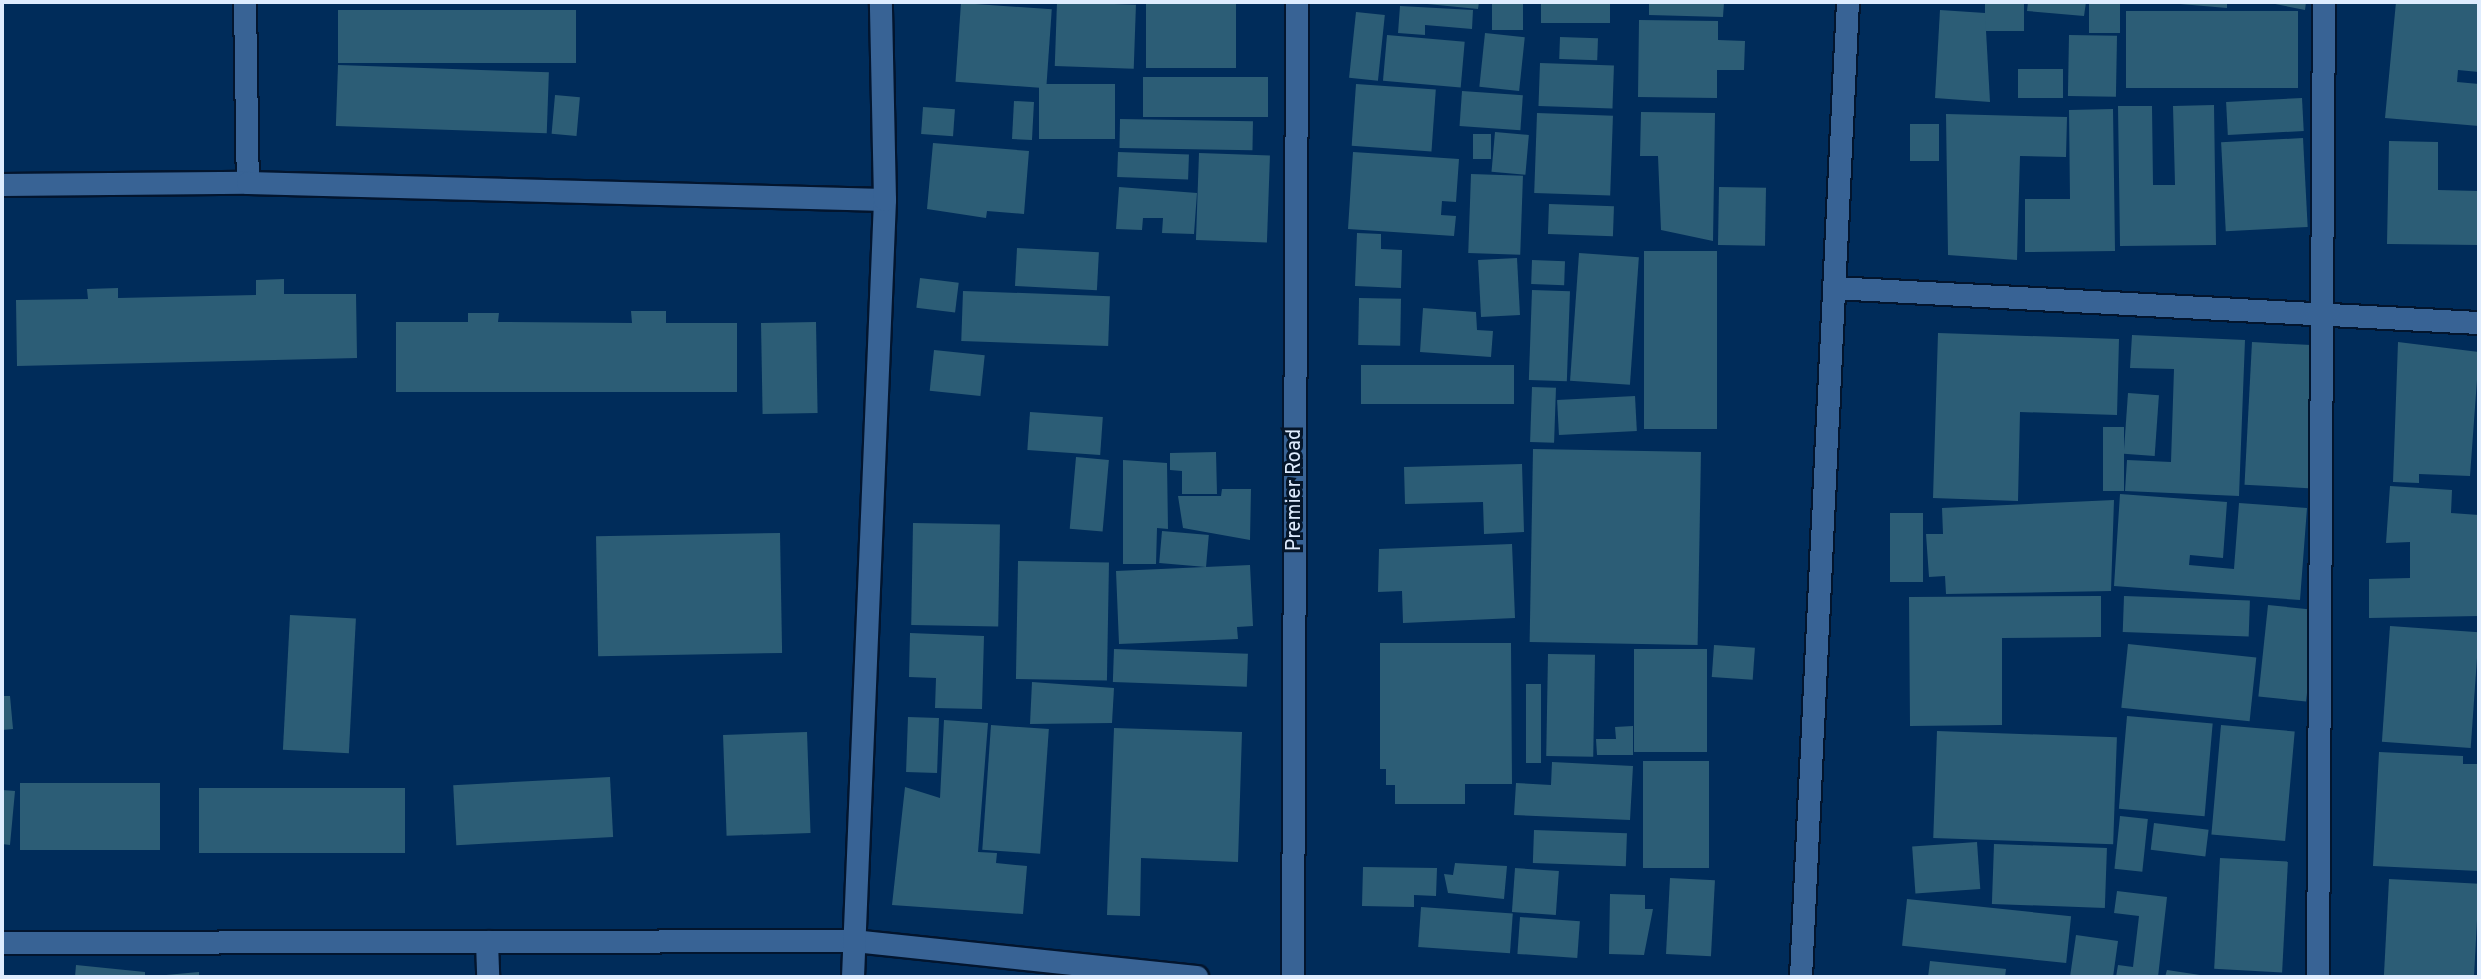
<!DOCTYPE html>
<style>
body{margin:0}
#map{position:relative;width:2481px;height:979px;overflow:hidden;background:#002c5a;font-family:Overpass,sans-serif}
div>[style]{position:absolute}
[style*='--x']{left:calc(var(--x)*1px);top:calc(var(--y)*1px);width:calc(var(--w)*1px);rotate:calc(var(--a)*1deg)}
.building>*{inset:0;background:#2c5d76;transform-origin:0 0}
.roads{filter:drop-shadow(2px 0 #02152e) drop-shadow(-2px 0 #02152e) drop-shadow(0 2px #02152e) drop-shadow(0 -2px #02152e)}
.minor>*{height:22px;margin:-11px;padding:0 11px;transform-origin:11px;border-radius:11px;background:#386395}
span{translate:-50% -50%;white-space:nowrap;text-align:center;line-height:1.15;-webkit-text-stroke:6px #05162a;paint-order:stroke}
.street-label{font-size:20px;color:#deecfe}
.frame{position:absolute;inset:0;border:4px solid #deecfe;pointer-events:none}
</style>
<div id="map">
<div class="building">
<i style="left:1057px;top:2px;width:79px;height:64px;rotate:2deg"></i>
<i style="left:1146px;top:2px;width:90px;height:66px"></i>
<i style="clip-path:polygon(1407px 2px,1479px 2px,1478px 9px)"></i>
<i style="left:1523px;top:2px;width:28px;height:31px;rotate:90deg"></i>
<i style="left:1541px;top:2px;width:69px;height:21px"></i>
<i style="clip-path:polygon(1649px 2px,1724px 2px,1723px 17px,1649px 15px)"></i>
<i style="left:1985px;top:2px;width:39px;height:29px"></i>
<i style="clip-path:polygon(2028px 2px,2086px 2px,2084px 16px,2027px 11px)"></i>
<i style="left:2089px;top:2px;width:31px;height:31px"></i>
<i style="clip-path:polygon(2157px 2px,2227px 2px,2227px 8px)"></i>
<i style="clip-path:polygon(2265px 2px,2306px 2px,2305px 10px)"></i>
<i style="clip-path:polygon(2396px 2px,2479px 2px,2479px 72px,2458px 70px,2457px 82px,2479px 84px,2479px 126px,2385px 118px)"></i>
<i style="left:961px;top:3px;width:91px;height:79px;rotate:4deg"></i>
<i style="clip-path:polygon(1400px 6px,1473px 10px,1472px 29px,1425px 25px,1425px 35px,1398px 33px)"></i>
<i style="left:576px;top:10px;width:53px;height:238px;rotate:90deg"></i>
<i style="clip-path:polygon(1940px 10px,1985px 13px,1990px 102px,1935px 98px)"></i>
<i style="left:2126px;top:11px;width:172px;height:77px"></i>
<i style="left:1356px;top:12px;width:29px;height:66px;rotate:6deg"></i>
<i style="clip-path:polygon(1639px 20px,1718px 21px,1718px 40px,1745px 41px,1744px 70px,1717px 70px,1717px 98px,1638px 97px)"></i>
<i style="left:1485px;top:33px;width:40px;height:54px;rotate:6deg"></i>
<i style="left:1387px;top:35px;width:78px;height:46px;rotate:5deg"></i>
<i style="left:2069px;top:35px;width:48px;height:61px;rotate:1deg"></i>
<i style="left:1560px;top:37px;width:38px;height:22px;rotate:2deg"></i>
<i style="left:1540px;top:63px;width:74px;height:43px;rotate:2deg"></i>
<i style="left:338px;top:65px;width:211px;height:61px;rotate:2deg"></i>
<i style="left:2018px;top:69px;width:45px;height:29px"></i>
<i style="left:1143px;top:77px;width:125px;height:40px"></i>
<i style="left:1039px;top:84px;width:76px;height:55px"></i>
<i style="left:1356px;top:84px;width:80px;height:62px;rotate:4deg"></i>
<i style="left:1462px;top:91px;width:61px;height:35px;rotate:4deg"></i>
<i style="left:555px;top:95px;width:25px;height:39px;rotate:5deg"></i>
<i style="left:2302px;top:98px;width:33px;height:76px;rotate:87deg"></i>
<i style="left:1014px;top:101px;width:20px;height:38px;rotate:3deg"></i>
<i style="clip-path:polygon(2214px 105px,2216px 245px,2120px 246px,2118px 106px,2152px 106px,2153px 185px,2175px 185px,2173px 106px)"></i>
<i style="left:923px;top:107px;width:32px;height:27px;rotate:4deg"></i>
<i style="clip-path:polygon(2113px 109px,2115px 251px,2025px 252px,2025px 199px,2070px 199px,2069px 110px)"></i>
<i style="clip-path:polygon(1641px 112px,1715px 113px,1713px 241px,1661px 230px,1658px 156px,1640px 156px)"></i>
<i style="left:1537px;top:113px;width:76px;height:80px;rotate:2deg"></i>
<i style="clip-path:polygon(1946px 114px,2067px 117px,2066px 157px,2020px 156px,2017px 260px,1948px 255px)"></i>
<i style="left:1120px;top:119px;width:133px;height:29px;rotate:1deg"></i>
<i style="left:1910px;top:124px;width:29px;height:37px"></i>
<i style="left:1495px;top:132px;width:34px;height:40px;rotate:5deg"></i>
<i style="left:1473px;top:134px;width:18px;height:25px"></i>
<i style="left:2303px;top:138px;width:89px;height:82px;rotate:87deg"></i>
<i style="clip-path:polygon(2389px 141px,2438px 142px,2438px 190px,2479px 191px,2479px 245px,2387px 244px)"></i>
<i style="clip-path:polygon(933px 143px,1029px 151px,1024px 214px,987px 211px,986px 218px,927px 209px)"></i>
<i style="left:1118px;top:152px;width:71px;height:25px;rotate:2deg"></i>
<i style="clip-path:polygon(1353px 152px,1459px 159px,1456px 202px,1442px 201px,1441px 215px,1456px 216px,1454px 236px,1348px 229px)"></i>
<i style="left:1199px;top:153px;width:71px;height:87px;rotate:2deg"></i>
<i style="left:1471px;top:174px;width:52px;height:79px;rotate:2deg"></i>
<i style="clip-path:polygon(1119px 187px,1197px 193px,1194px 234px,1162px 233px,1163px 218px,1143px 218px,1142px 230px,1116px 229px)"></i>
<i style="left:1719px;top:187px;width:47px;height:58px;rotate:1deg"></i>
<i style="left:1549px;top:204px;width:65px;height:30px;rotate:2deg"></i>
<i style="clip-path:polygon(1357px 233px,1381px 234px,1381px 249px,1402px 250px,1401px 288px,1355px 286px)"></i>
<i style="left:1017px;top:248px;width:82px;height:38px;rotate:3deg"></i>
<i style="left:1644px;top:251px;width:73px;height:178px"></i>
<i style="left:1579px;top:253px;width:60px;height:128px;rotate:4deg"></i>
<i style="left:1517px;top:258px;width:57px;height:39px;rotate:87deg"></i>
<i style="left:1532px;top:260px;width:33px;height:24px;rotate:2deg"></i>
<i style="left:920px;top:278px;width:39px;height:30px;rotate:7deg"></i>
<i style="clip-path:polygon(284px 279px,284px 294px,356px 294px,357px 358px,17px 366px,16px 300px,88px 299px,87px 289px,118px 288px,118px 298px,256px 295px,256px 280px)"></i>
<i style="left:1532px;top:290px;width:38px;height:90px;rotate:2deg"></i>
<i style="left:963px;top:291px;width:147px;height:50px;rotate:2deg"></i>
<i style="left:1359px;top:298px;width:42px;height:47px;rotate:1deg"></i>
<i style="clip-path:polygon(1423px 308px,1476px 312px,1477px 330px,1493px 331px,1491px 357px,1420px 352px)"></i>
<i style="clip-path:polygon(631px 311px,666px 311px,666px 323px,737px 323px,737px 392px,396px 392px,396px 322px,468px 322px,468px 313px,499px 313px,498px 322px,632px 323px)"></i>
<i style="left:816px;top:322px;width:91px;height:55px;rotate:89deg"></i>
<i style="clip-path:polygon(1938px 333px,2119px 339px,2117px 415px,2020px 412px,2018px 501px,1933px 498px)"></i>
<i style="clip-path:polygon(2132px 335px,2245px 340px,2239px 496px,2125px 491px,2127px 460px,2171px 462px,2174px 369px,2130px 368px)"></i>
<i style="left:2252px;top:342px;width:64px;height:143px;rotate:3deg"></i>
<i style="clip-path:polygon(2398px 342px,2479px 352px,2470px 476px,2419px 474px,2419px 483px,2393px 482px)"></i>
<i style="left:934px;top:350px;width:51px;height:41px;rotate:6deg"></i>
<i style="left:1514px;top:365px;width:39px;height:153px;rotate:90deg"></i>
<i style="left:1532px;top:387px;width:24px;height:55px;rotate:2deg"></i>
<i style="left:2128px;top:393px;width:31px;height:61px;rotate:4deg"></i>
<i style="left:1635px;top:396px;width:35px;height:78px;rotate:87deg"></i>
<i style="left:1030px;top:412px;width:73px;height:38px;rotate:4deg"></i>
<i style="left:2103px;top:427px;width:21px;height:64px"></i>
<i style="left:1533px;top:449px;width:168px;height:193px;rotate:1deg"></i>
<i style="clip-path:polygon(1216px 452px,1217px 494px,1182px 494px,1182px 471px,1170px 470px,1170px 453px)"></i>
<i style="left:1076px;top:457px;width:33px;height:72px;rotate:5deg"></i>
<i style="clip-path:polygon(1123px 460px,1167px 463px,1168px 529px,1157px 528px,1156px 564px,1123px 564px)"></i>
<i style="clip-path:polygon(1522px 464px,1524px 532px,1484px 534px,1483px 502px,1405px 504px,1404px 467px)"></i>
<i style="clip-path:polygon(2390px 486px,2452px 490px,2451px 513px,2479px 515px,2479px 616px,2369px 618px,2369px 579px,2410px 578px,2410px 542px,2386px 543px)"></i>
<i style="clip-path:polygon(1222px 489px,1251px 489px,1250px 540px,1183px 528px,1178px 496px,1221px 496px)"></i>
<i style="clip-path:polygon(2120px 494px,2227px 502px,2223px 558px,2190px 555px,2189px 565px,2234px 569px,2239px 503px,2307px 508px,2300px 600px,2114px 586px)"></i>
<i style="clip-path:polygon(2114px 500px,2111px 591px,1946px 594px,1945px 576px,1929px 577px,1926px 534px,1943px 534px,1942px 508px)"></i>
<i style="left:1890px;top:513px;width:33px;height:69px"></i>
<i style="left:913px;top:523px;width:87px;height:102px;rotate:1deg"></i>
<i style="left:1162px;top:531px;width:47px;height:32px;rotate:5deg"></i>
<i style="left:780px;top:533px;width:120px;height:184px;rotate:89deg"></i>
<i style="clip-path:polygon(1512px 544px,1515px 618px,1403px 623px,1402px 591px,1378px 592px,1379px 549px)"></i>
<i style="left:1018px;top:561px;width:91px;height:118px;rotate:1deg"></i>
<i style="clip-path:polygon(1250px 565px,1253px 626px,1237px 627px,1238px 639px,1119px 644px,1116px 571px)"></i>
<i style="clip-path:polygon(2101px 596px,2101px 637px,2002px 638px,2002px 725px,1910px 726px,1909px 597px)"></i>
<i style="left:2124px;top:596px;width:126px;height:36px;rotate:2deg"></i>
<i style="left:2268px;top:605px;width:48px;height:92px;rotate:6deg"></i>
<i style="left:290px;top:615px;width:66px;height:135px;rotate:3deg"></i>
<i style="left:2390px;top:626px;width:89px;height:116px;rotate:4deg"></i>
<i style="clip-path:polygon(910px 633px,984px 636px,982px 709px,935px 708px,936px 678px,909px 677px)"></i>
<i style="clip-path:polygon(1380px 643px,1511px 643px,1512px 784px,1465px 784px,1465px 804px,1395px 804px,1395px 785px,1386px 785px,1386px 769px,1380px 769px)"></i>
<i style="left:2128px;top:644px;width:129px;height:64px;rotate:6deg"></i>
<i style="left:1714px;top:645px;width:41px;height:32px;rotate:4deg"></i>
<i style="left:1114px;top:649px;width:134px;height:33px;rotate:2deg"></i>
<i style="left:1707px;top:649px;width:103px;height:73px;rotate:90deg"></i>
<i style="left:1548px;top:654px;width:47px;height:102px;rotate:1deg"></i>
<i style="clip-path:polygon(1032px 682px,1114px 688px,1112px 723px,1030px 724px)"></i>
<i style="left:1526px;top:684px;width:15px;height:79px"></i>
<i style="clip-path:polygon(2px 696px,10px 696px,13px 729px,2px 730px)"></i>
<i style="left:2127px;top:716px;width:86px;height:93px;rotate:5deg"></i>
<i style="left:908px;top:717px;width:31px;height:55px;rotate:2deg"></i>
<i style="clip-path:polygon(944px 720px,988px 723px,978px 852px,997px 853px,996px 863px,1027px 866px,1023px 914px,892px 905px,905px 787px,940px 798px)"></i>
<i style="left:991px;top:725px;width:58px;height:125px;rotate:4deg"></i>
<i style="left:2221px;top:725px;width:74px;height:110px;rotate:5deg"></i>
<i style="clip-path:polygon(1633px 726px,1633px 755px,1597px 755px,1596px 739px,1616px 739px,1615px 727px)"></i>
<i style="clip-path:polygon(1114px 728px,1242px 732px,1238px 862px,1141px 858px,1140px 916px,1107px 915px)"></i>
<i style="left:1937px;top:731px;width:180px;height:107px;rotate:2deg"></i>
<i style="left:807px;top:732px;width:101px;height:84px;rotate:88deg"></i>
<i style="clip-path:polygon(2379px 752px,2463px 756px,2463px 764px,2479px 764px,2479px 871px,2373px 866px)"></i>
<i style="left:1643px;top:761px;width:66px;height:107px"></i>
<i style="clip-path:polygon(1552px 762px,1633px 766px,1630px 820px,1514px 815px,1516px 783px,1551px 785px)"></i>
<i style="left:610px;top:777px;width:60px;height:157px;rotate:87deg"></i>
<i style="left:160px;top:783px;width:67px;height:140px;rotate:90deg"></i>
<i style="left:405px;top:788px;width:65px;height:206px;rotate:90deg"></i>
<i style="clip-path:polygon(2px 790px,15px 791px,10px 845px,2px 844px)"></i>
<i style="left:2120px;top:816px;width:28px;height:53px;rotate:6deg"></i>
<i style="left:2154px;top:823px;width:55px;height:27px;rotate:7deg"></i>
<i style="left:1534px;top:830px;width:93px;height:33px;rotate:2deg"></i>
<i style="left:1977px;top:842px;width:47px;height:65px;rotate:86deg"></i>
<i style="left:1994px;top:844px;width:113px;height:60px;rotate:2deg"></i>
<i style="left:2220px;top:858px;width:68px;height:111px;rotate:3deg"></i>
<i style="clip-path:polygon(1455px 863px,1507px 866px,1504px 899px,1448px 893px,1444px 874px,1453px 875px)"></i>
<i style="clip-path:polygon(1363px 867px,1437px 868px,1436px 896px,1414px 895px,1414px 907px,1362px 906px)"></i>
<i style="left:1515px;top:868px;width:44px;height:44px;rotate:4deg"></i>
<i style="left:1670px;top:878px;width:45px;height:76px;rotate:3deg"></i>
<i style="left:2389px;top:879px;width:90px;height:98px;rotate:3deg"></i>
<i style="clip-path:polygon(2117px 891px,2167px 897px,2158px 977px,2116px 977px,2118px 965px,2133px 967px,2139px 916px,2114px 913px)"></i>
<i style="clip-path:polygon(1610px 894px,1645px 895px,1645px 909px,1653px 909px,1644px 955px,1609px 954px)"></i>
<i style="left:1907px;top:899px;width:165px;height:47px;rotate:6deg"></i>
<i style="left:1421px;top:907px;width:92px;height:40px;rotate:4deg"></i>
<i style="left:1520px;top:917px;width:60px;height:37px;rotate:4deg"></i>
<i style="clip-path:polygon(2076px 935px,2118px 941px,2113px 977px,2070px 977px)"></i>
<i style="clip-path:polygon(1930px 961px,2006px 969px,2005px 977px,1928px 977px)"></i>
<i style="clip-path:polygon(76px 965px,145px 972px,145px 977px,75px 977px)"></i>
<i style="clip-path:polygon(2167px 970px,2200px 975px,2200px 977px,2165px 977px)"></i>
<i style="clip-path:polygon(199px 972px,199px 977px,166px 977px,166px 975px)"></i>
</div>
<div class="roads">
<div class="minor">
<i style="--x:245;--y:2;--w:181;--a:89.1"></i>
<i style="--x:2;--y:185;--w:246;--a:-0.5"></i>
<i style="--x:248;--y:183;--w:637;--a:1.53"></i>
<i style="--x:1834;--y:288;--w:646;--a:3.11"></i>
<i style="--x:487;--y:942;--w:35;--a:88"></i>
<i style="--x:2;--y:943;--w:852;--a:-0.13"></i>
<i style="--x:854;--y:941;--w:345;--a:6"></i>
<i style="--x:853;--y:977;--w:778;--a:-87.64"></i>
<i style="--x:885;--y:200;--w:198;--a:-91.2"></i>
<i style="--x:1293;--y:977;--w:975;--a:-89.76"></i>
<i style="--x:1801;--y:977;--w:976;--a:-87.24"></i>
<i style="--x:2318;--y:977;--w:975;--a:-89.65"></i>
</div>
</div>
<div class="street-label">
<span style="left:1295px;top:490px;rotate:-90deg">Premier Road</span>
</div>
<div class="frame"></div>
</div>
